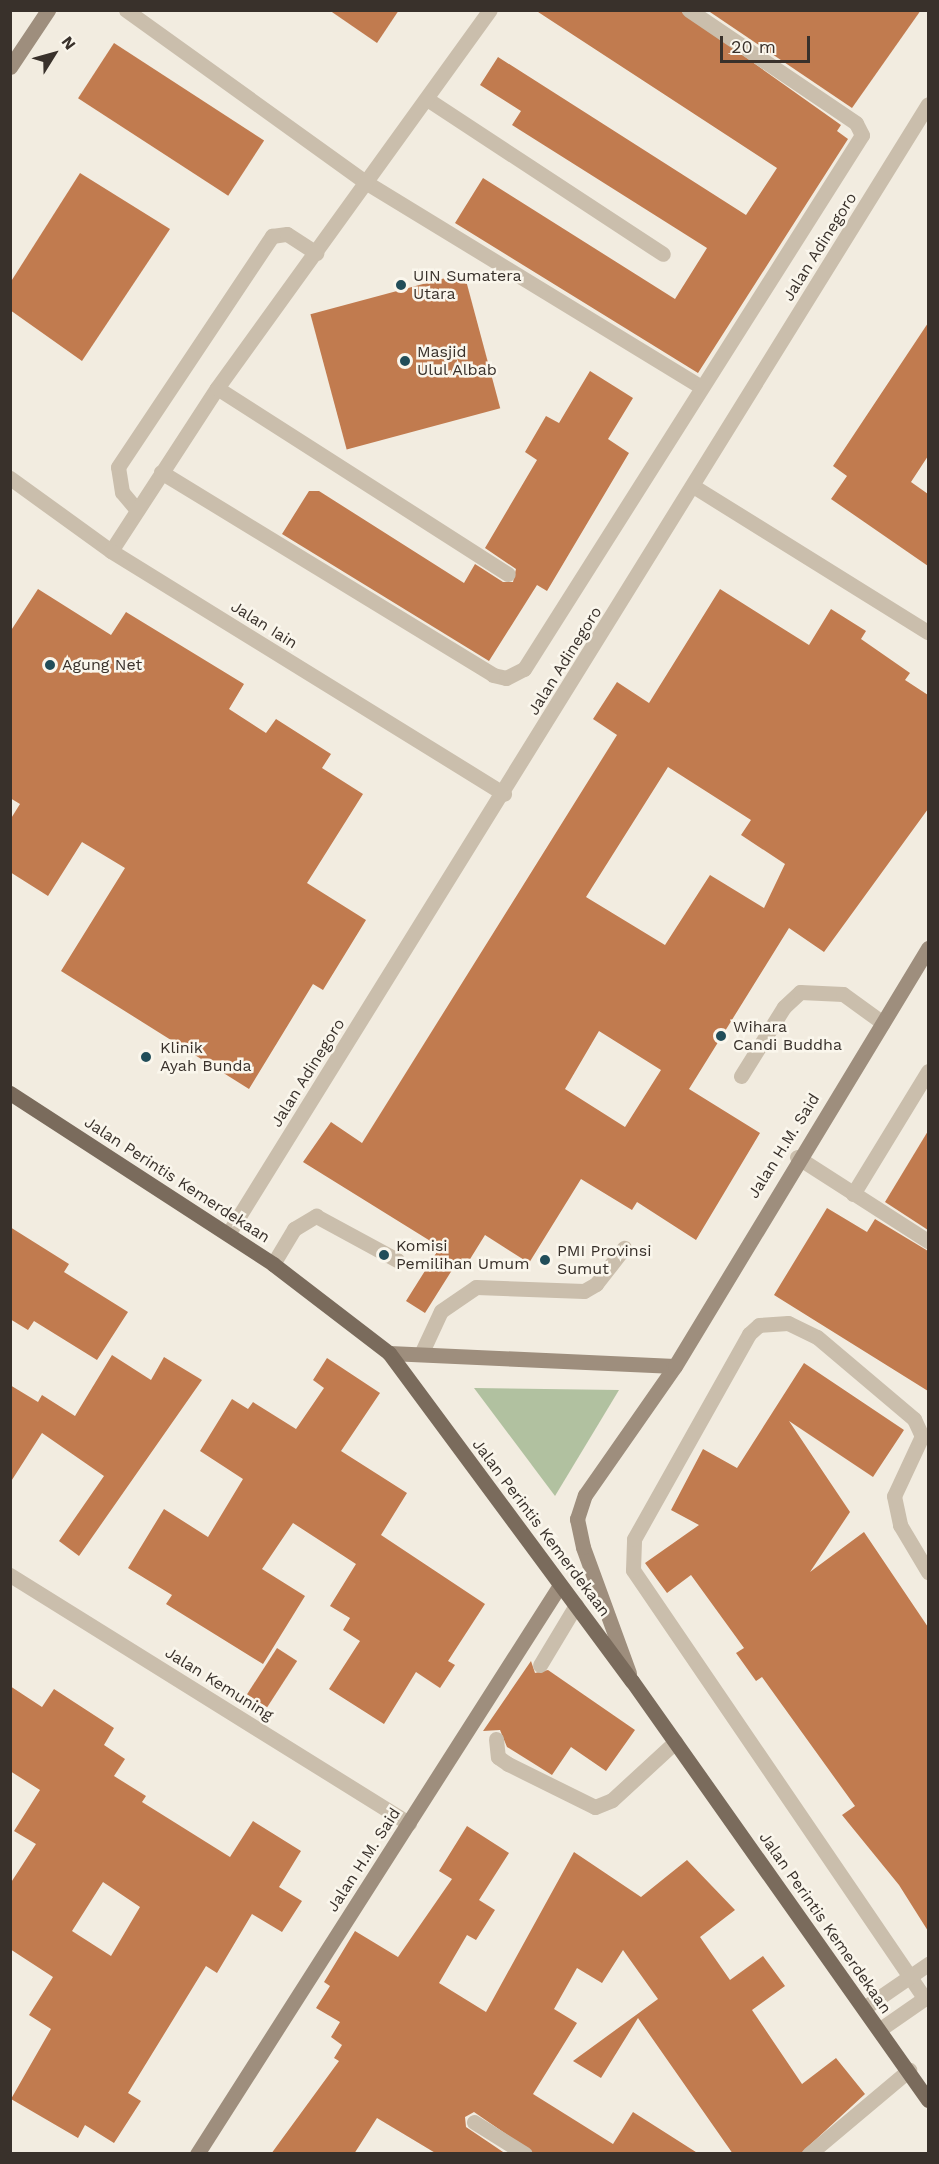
<!DOCTYPE html>
<style>
body{margin:0}
#map{position:relative;width:939px;height:2164px;overflow:hidden;background:#f2ece0;font-family:"Work Sans",sans-serif}
div>[style]{position:absolute}
[style*='--x']{left:calc(var(--x)*1px);top:calc(var(--y)*1px);width:calc(var(--w)*1px);rotate:calc(var(--a)*1deg)}
.green>*{inset:0;background:#b1c1a0}
.building>*{inset:0;background:#c17b4f;transform-origin:0 0}
.lane>*{height:15px;margin:-7.5px;padding:0 7.5px;transform-origin:7.5px;border-radius:7.5px;background:#cabeac}
.street>*{height:15px;margin:-7.5px;padding:0 7.5px;transform-origin:7.5px;border-radius:7.5px;background:#cabeac}
.secondary>*{height:15px;margin:-7.5px;padding:0 7.5px;transform-origin:7.5px;border-radius:7.5px;background:#9e8e7d}
.primary>*{height:15px;margin:-7.5px;padding:0 7.5px;transform-origin:7.5px;border-radius:7.5px;background:#7a6b5c}
.dots>*{width:16px;height:16px;translate:-50% -50%;box-sizing:border-box;border:3px solid #faf6ec;border-radius:50%}
span{translate:-50% -50%;white-space:nowrap;text-align:center;line-height:1.15;-webkit-text-stroke:5px #faf6ec;paint-order:stroke}
.street-label{font-size:16px;color:#39312b}
.poi-label{font-size:16px;color:#39312b}
.left{translate:0 -50%;text-align:left}
.frame{position:absolute;inset:0;border:12px solid #39312b;pointer-events:none}
.north{position:absolute;left:24px;top:24px;width:60px;height:60px;-webkit-text-stroke:4px #faf6ec;paint-order:stroke;rotate:53deg;font-size:16px;font-weight:700;line-height:24px;text-align:center;color:#39312b}
.north::after{content:'';display:block;margin:auto;width:21px;height:27px;background:#39312b;clip-path:polygon(50% 0,100% 100%,50% 72%,0 100%)}
.scale{position:absolute;left:720px;top:36px;width:90px;height:27px;box-sizing:border-box;border:3px solid #39312b;border-top:0;padding-left:8px;font-size:18px;line-height:21px;white-space:nowrap;color:#39312b;-webkit-text-stroke:4px #faf6ec;paint-order:stroke}
</style>
<div id="map">
<div class="green">
<i style="clip-path:polygon(474px 1388px,619px 1390px,555px 1496px)"></i>
</div>
<div class="building">
<i style="clip-path:polygon(329px 10px,399px 10px,377px 43px)"></i>
<i style="clip-path:polygon(535px 10px,679px 10px,841px 125px,837px 131px,848px 139px,698px 373px,455px 223px,483px 178px,675px 299px,707px 248px,512px 125px,521px 111px,480px 85px,498px 57px,746px 215px,777px 168px)"></i>
<i style="clip-path:polygon(707px 10px,921px 10px,852px 108px)"></i>
<i style="left:114px;top:43px;width:179px;height:66px;rotate:33deg"></i>
<i style="clip-path:polygon(80px 173px,170px 229px,82px 361px,10px 310px,10px 283px)"></i>
<i style="left:464px;top:273px;width:140px;height:159px;rotate:75deg"></i>
<i style="clip-path:polygon(928px 323px,928px 456px,911px 482px,928px 494px,928px 566px,831px 499px,847px 476px,833px 466px)"></i>
<i style="clip-path:polygon(590px 371px,633px 398px,608px 439px,629px 453px,547px 591px,537px 585px,489px 661px,282px 534px,309px 491px,319px 491px,464px 583px,475px 564px,503px 582px,513px 582px,516px 569px,485px 548px,537px 460px,525px 452px,546px 416px,559px 423px)"></i>
<i style="clip-path:polygon(38px 589px,111px 635px,126px 612px,244px 684px,229px 709px,266px 733px,276px 719px,331px 754px,322px 768px,363px 794px,307px 883px,366px 920px,323px 990px,313px 984px,249px 1089px,61px 971px,125px 868px,82px 842px,48px 896px,10px 872px,10px 820px,20px 804px,10px 798px,10px 632px)"></i>
<i style="clip-path:polygon(evenodd,720px 589px,809px 645px,831px 609px,866px 631px,861px 639px,910px 673px,905px 680px,928px 695px,928px 809px,824px 952px,789px 928px,689px 1089px,760px 1133px,696px 1240px,637px 1202px,632px 1210px,581px 1179px,529px 1263px,485px 1235px,467px 1264px,459px 1259px,425px 1313px,406px 1301px,440px 1247px,303px 1162px,331px 1122px,362px 1143px,617px 735px,593px 719px,617px 682px,649px 703px,720px 589px,668px 767px,751px 820px,741px 835px,785px 864px,764px 908px,710px 875px,665px 945px,586px 897px,668px 767px,720px 589px,599px 1031px,661px 1070px,625px 1127px,565px 1089px,599px 1031px)"></i>
<i style="clip-path:polygon(928px 1131px,928px 1230px,885px 1202px)"></i>
<i style="clip-path:polygon(827px 1208px,867px 1232px,875px 1219px,928px 1251px,928px 1391px,774px 1295px)"></i>
<i style="clip-path:polygon(10px 1227px,69px 1264px,64px 1272px,128px 1312px,97px 1360px,34px 1321px,28px 1330px,10px 1319px)"></i>
<i style="clip-path:polygon(112px 1355px,151px 1380px,164px 1357px,202px 1380px,79px 1556px,59px 1541px,104px 1476px,42px 1433px,10px 1483px,10px 1385px,38px 1402px,42px 1395px,75px 1416px)"></i>
<i style="clip-path:polygon(327px 1358px,380px 1393px,341px 1451px,407px 1493px,381px 1535px,485px 1604px,448px 1661px,455px 1665px,440px 1688px,416px 1672px,384px 1724px,329px 1689px,360px 1641px,343px 1630px,350px 1618px,330px 1606px,356px 1564px,293px 1523px,262px 1569px,305px 1596px,263px 1664px,166px 1604px,172px 1595px,128px 1568px,164px 1509px,208px 1537px,243px 1479px,200px 1451px,232px 1399px,248px 1409px,253px 1402px,296px 1429px,324px 1388px,313px 1380px)"></i>
<i style="clip-path:polygon(804px 1363px,904px 1430px,873px 1477px,789px 1421px,850px 1512px,810px 1572px,864px 1532px,928px 1627px,928px 1931px,899px 1885px,842px 1815px,855px 1806px,762px 1677px,756px 1681px,736px 1653px,744px 1648px,691px 1575px,667px 1593px,645px 1563px,699px 1525px,671px 1510px,703px 1449px,737px 1468px)"></i>
<i style="left:277px;top:1648px;width:24px;height:55px;rotate:33deg"></i>
<i style="clip-path:polygon(531px 1661px,535px 1673px,548px 1670px,635px 1730px,606px 1771px,571px 1747px,552px 1775px,507px 1747px,500px 1730px,483px 1731px)"></i>
<i style="clip-path:polygon(evenodd,10px 1686px,42px 1707px,54px 1689px,114px 1728px,104px 1745px,125px 1759px,114px 1776px,146px 1796px,142px 1802px,230px 1857px,253px 1821px,301px 1851px,279px 1887px,302px 1901px,282px 1932px,252px 1914px,217px 1973px,206px 1966px,128px 2093px,141px 2101px,114px 2143px,85px 2125px,78px 2138px,11px 2099px,51px 2029px,29px 2015px,53px 1977px,10px 1949px,10px 1884px,36px 1844px,14px 1831px,40px 1790px,10px 1771px,10px 1686px,103px 1882px,140px 1907px,111px 1956px,72px 1931px,103px 1882px)"></i>
<i style="clip-path:polygon(467px 1826px,509px 1853px,479px 1900px,495px 1910px,476px 1940px,467px 1935px,439px 1983px,486px 2012px,574px 1852px,641px 1897px,687px 1860px,735px 1910px,700px 1937px,730px 1980px,763px 1956px,785px 1986px,752px 2010px,802px 2084px,836px 2058px,865px 2094px,800px 2154px,733px 2154px,638px 2018px,601px 2078px,573px 2061px,658px 1999px,623px 1950px,602px 1983px,577px 1968px,554px 2009px,577px 2023px,533px 2094px,613px 2144px,633px 2112px,699px 2154px,535px 2154px,474px 2112px,465px 2117px,466px 2127px,506px 2154px,437px 2154px,377px 2118px,354px 2154px,271px 2154px,339px 2061px,334px 2058px,342px 2045px,331px 2037px,340px 2022px,316px 2008px,330px 1986px,324px 1982px,355px 1931px,398px 1957px,452px 1879px,439px 1871px)"></i>
</div>
<div class="lane">
<i style="--x:126;--y:10;--w:297;--a:35.7"></i>
<i style="--x:367;--y:183;--w:390;--a:31.4"></i>
<i style="--x:427;--y:99;--w:282;--a:33.3"></i>
<i style="--x:217;--y:388;--w:345;--a:32.6"></i>
<i style="--x:161;--y:472;--w:389;--a:31.4"></i>
<i style="--x:493;--y:675;--w:13;--a:13"></i>
<i style="--x:506;--y:678;--w:20;--a:-27"></i>
<i style="--x:524;--y:669;--w:632;--a:-57.67"></i>
<i style="--x:862;--y:135;--w:13;--a:-117"></i>
<i style="--x:856;--y:123;--w:202;--a:-145.9"></i>
<i style="--x:137;--y:510;--w:23;--a:-130"></i>
<i style="--x:122;--y:492;--w:25;--a:-99"></i>
<i style="--x:118;--y:467;--w:278;--a:-56.3"></i>
<i style="--x:272;--y:236;--w:15;--a:-8"></i>
<i style="--x:287;--y:234;--w:35;--a:33"></i>
<i style="--x:111;--y:551;--w:194;--a:-57"></i>
<i style="--x:217;--y:388;--w:466;--a:-54.2"></i>
<i style="--x:741;--y:1076;--w:81;--a:-58.1"></i>
<i style="--x:784;--y:1007;--w:22;--a:-43"></i>
<i style="--x:800;--y:992;--w:43;--a:2.7"></i>
<i style="--x:843;--y:994;--w:49;--a:35.9"></i>
<i style="--x:797;--y:1157;--w:156;--a:32.7"></i>
<i style="--x:853;--y:1194;--w:144;--a:-58.6"></i>
<i style="--x:273;--y:1264;--w:41;--a:-59"></i>
<i style="--x:294;--y:1229;--w:26;--a:-31"></i>
<i style="--x:316;--y:1216;--w:92;--a:28.5"></i>
<i style="--x:421;--y:1354;--w:47;--a:-65.1"></i>
<i style="--x:441;--y:1311;--w:42;--a:-34.4"></i>
<i style="--x:476;--y:1287;--w:108;--a:2.1"></i>
<i style="--x:584;--y:1291;--w:14;--a:-30"></i>
<i style="--x:596;--y:1284;--w:46;--a:-52.1"></i>
<i style="--x:540;--y:1665;--w:70;--a:-59"></i>
<i style="--x:496;--y:1739;--w:18;--a:84"></i>
<i style="--x:498;--y:1757;--w:12;--a:35"></i>
<i style="--x:508;--y:1764;--w:97;--a:26.3"></i>
<i style="--x:595;--y:1807;--w:18;--a:-22"></i>
<i style="--x:612;--y:1800;--w:86;--a:-42.6"></i>
</div>
<div class="street">
<i style="--x:10;--y:478;--w:125;--a:35.9"></i>
<i style="--x:111;--y:551;--w:462;--a:31.7"></i>
<i style="--x:693;--y:486;--w:277;--a:31.9"></i>
<i style="--x:228;--y:1234;--w:1329;--a:-58.22"></i>
<i style="--x:10;--y:1575;--w:470;--a:31.9"></i>
<i style="--x:925;--y:1999;--w:519;--a:-124.24"></i>
<i style="--x:633;--y:1570;--w:31;--a:-88"></i>
<i style="--x:634;--y:1539;--w:235;--a:-60.7"></i>
<i style="--x:749;--y:1334;--w:13;--a:-42"></i>
<i style="--x:759;--y:1325;--w:29;--a:-4"></i>
<i style="--x:788;--y:1323;--w:32;--a:26"></i>
<i style="--x:817;--y:1337;--w:127;--a:40.2"></i>
<i style="--x:914;--y:1419;--w:19;--a:65"></i>
<i style="--x:922;--y:1436;--w:66;--a:115"></i>
<i style="--x:894;--y:1496;--w:30;--a:78"></i>
<i style="--x:900;--y:1525;--w:55;--a:59.2"></i>
<i style="--x:864;--y:2008;--w:78;--a:-34.5"></i>
<i style="--x:879;--y:2030;--w:60;--a:-34.8"></i>
<i style="--x:474;--y:2122;--w:60;--a:32.1"></i>
<i style="--x:809;--y:2154;--w:131;--a:-40"></i>
</div>
<div class="secondary">
<i style="--x:10;--y:67;--w:69;--a:-56.3"></i>
<i style="--x:389;--y:1353;--w:286;--a:2.6"></i>
<i style="--x:629;--y:1673;--w:134;--a:-110.1"></i>
<i style="--x:583;--y:1547;--w:29;--a:-102"></i>
<i style="--x:577;--y:1519;--w:25;--a:-72"></i>
<i style="--x:585;--y:1495;--w:157;--a:-55.1"></i>
<i style="--x:675;--y:1366;--w:489;--a:-58.8"></i>
<i style="--x:197;--y:2154;--w:675;--a:-57.46"></i>
</div>
<div class="primary">
<i style="--x:10;--y:1093;--w:314;--a:33"></i>
<i style="--x:273;--y:1264;--w:146;--a:37.5"></i>
<i style="--x:389;--y:1353;--w:408;--a:53.5"></i>
<i style="--x:632;--y:1681;--w:513;--a:54.76"></i>
</div>
<div class="dots">
<i style="left:401px;top:285px;background:#214d59"></i>
<i style="left:405px;top:361px;background:#214d59"></i>
<i style="left:50px;top:665px;background:#214d59"></i>
<i style="left:721px;top:1036px;background:#214d59"></i>
<i style="left:146px;top:1057px;background:#214d59"></i>
<i style="left:384px;top:1255px;background:#214d59"></i>
<i style="left:545px;top:1260px;background:#214d59"></i>
</div>
<div class="street-label">
<span style="left:820px;top:247px;rotate:-58deg">Jalan Adinegoro</span>
<span style="left:264px;top:625px;rotate:32deg">Jalan Iain</span>
<span style="left:565px;top:661px;rotate:-58deg">Jalan Adinegoro</span>
<span style="left:308px;top:1073px;rotate:-58deg">Jalan Adinegoro</span>
<span style="left:784px;top:1146px;rotate:-58deg">Jalan H.M. Said</span>
<span style="left:177px;top:1180px;rotate:33deg">Jalan Perintis Kemerdekaan</span>
<span style="left:541px;top:1528px;rotate:53deg">Jalan Perintis Kemerdekaan</span>
<span style="left:219px;top:1684px;rotate:32deg">Jalan Kemuning</span>
<span style="left:364px;top:1860px;rotate:-57deg">Jalan H.M. Said</span>
<span style="left:825px;top:1923px;rotate:55deg">Jalan Perintis Kemerdekaan</span>
</div>
<div class="poi-label">
<span class="left" style="left:413px;top:285px">UIN Sumatera<br>Utara</span>
<span class="left" style="left:417px;top:361px">Masjid<br>Ulul Albab</span>
<span class="left" style="left:62px;top:665px">Agung Net</span>
<span class="left" style="left:733px;top:1036px">Wihara<br>Candi Buddha</span>
<span class="left" style="left:160px;top:1057px">Klinik<br>Ayah Bunda</span>
<span class="left" style="left:396px;top:1255px">Komisi<br>Pemilihan Umum</span>
<span class="left" style="left:557px;top:1260px">PMI Provinsi<br>Sumut</span>
</div>
<div class="frame"></div>
<div class="north">N</div>
<div class="scale">20 m</div>
</div>
